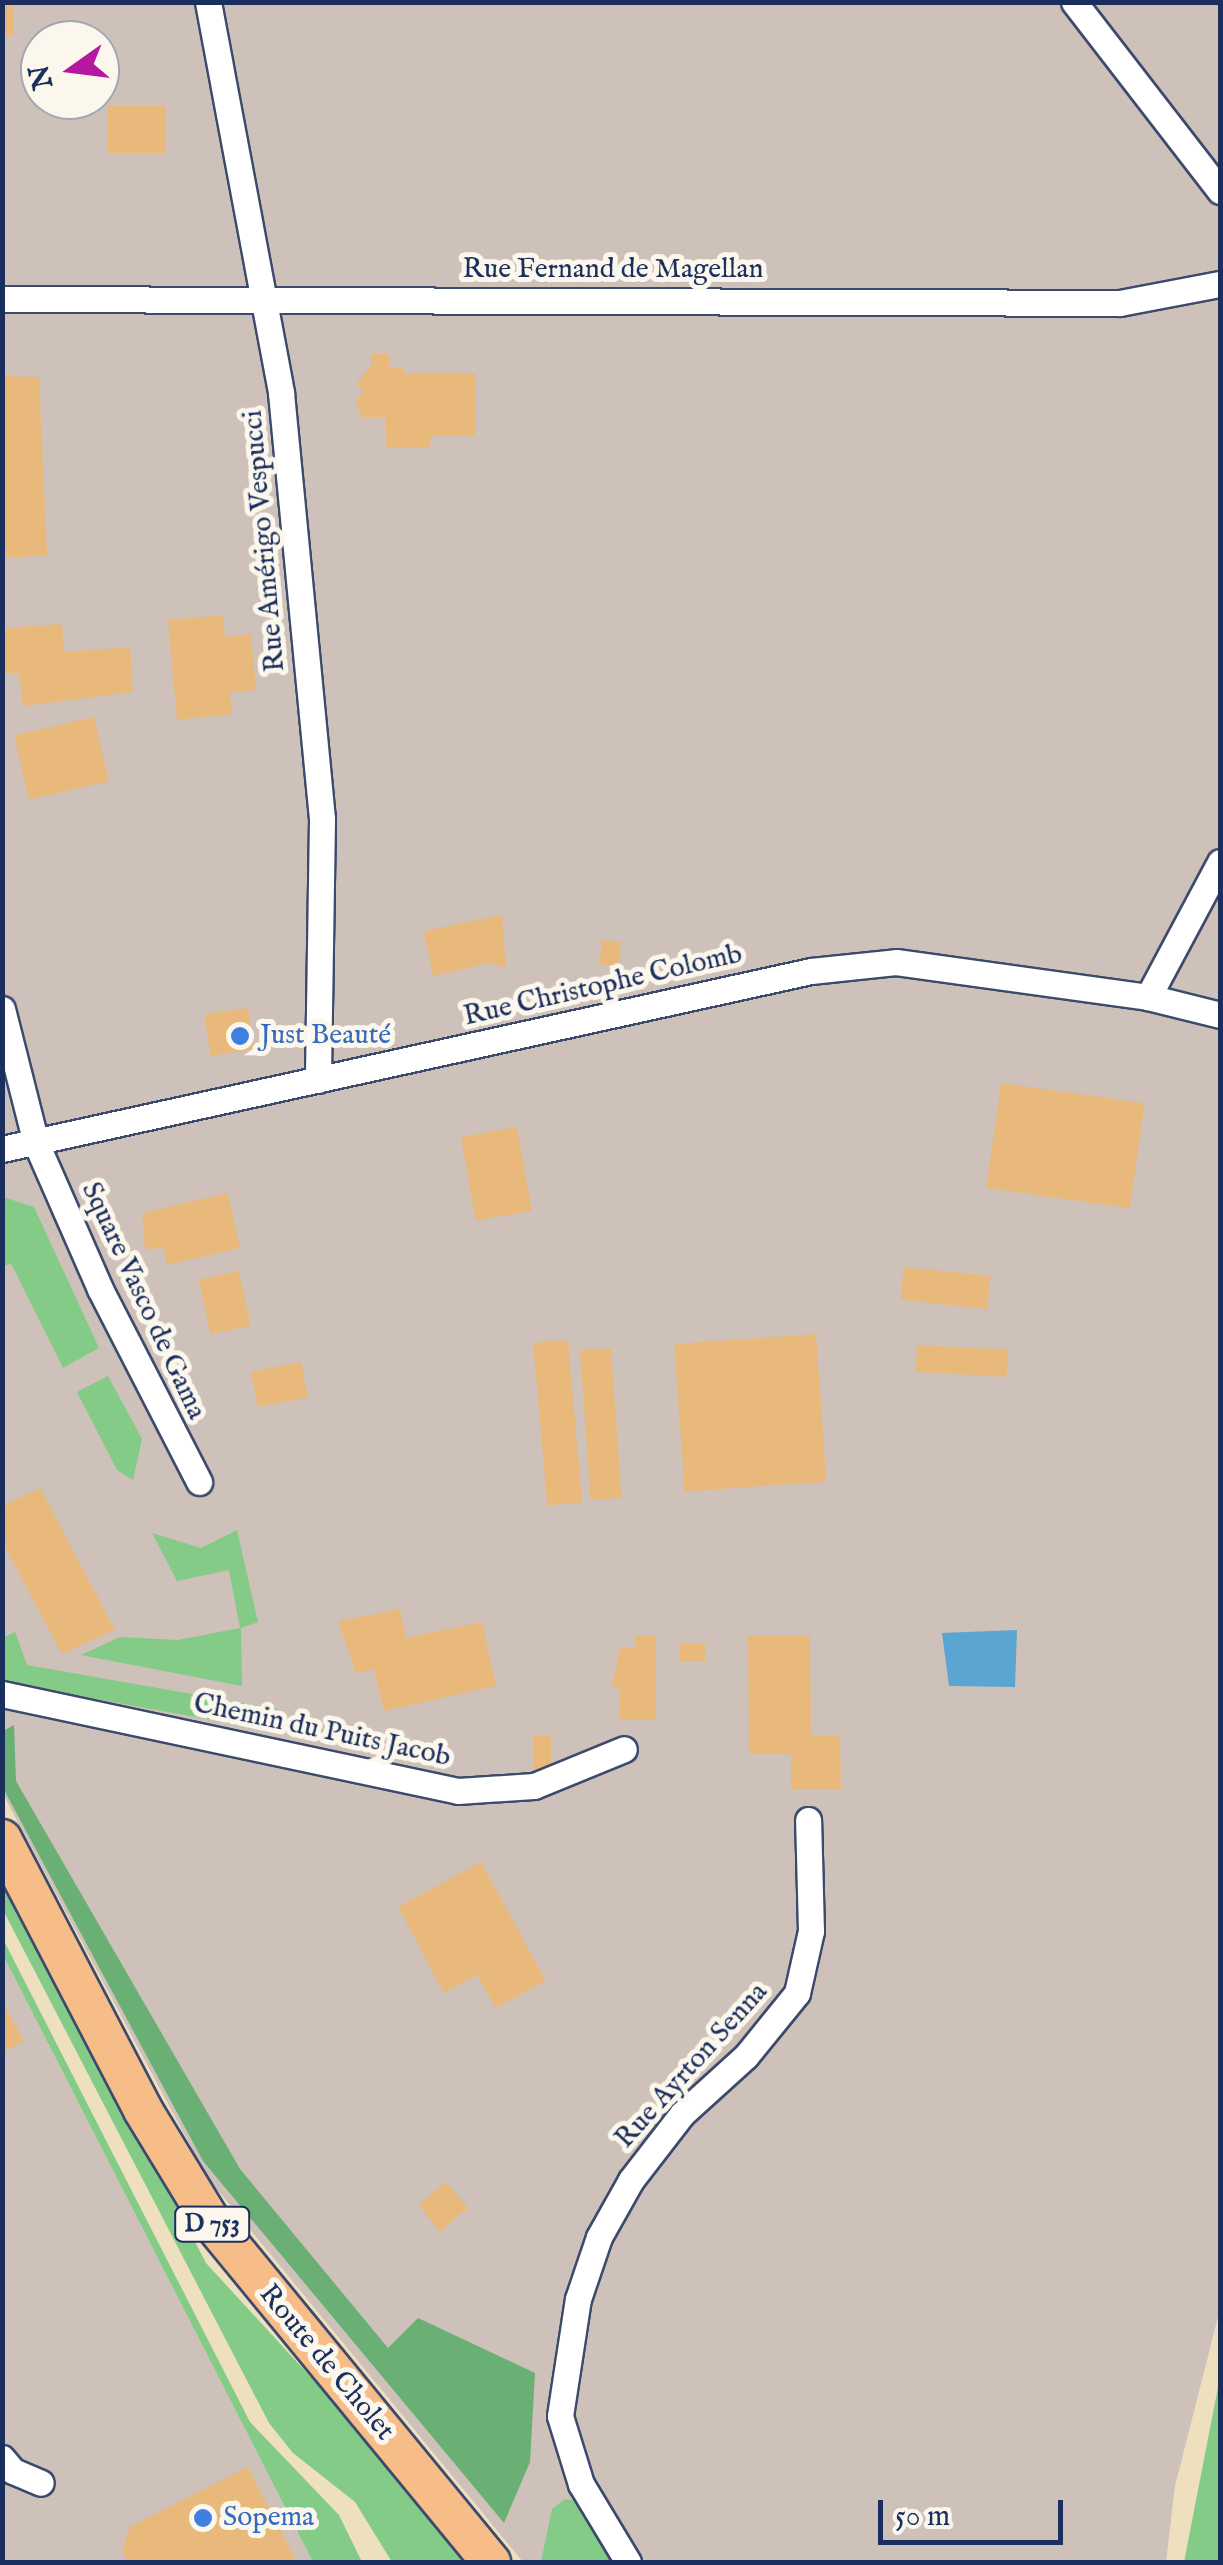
<!DOCTYPE html>
<meta charset="utf-8">
<style>
body{margin:0}
#map{position:relative;width:1223px;height:2565px;overflow:hidden;background:#eee0bf;font-family:"IM FELL English",serif}
div>[style]{position:absolute}
[style*='--x']{left:calc(var(--x)*1px);top:calc(var(--y)*1px);width:calc(var(--w)*1px);rotate:calc(var(--a)*1deg)}
.industrial>*{inset:0;background:#cec1b9}
.green>*{inset:0;background:#83cb86}
.forest>*{inset:0;background:#6aaf73}
.water>*{inset:0;background:#5ba5d2}
.building>*{inset:0;background:#e8b97b;transform-origin:0 0}
.roads{filter:drop-shadow(2px 0 #3b4a6d) drop-shadow(-2px 0 #3b4a6d) drop-shadow(0 2px #3b4a6d) drop-shadow(0 -2px #3b4a6d)}
.street>*{height:25px;margin:-12.5px;padding:0 12.5px;transform-origin:12.5px;border-radius:12.5px;background:#fff}
.primary>*{height:38px;margin:-19px;padding:0 19px;transform-origin:19px;border-radius:19px;background:#f7bd88}
.dots>*{width:28px;height:28px;translate:-50% -50%;box-sizing:border-box;border:5px solid #fbf7ec;border-radius:50%}
span{translate:-50% -50%;white-space:nowrap;text-align:center;line-height:1.15;-webkit-text-stroke:10px #fbf7ec;paint-order:stroke}
.shield-label span{padding:2px 8px;background:#fbf7ec;border:2px solid;border-radius:8px;-webkit-text-stroke-width:0}
.shield-label{font-size:25px;color:#1b2f5e;font-weight:700}
.street-label{font-size:28px;color:#1b2f5e}
.shop-label{font-size:28px;color:#366cbe}
.left{translate:0 -50%;text-align:left}
.frame{position:absolute;inset:0;border:5px solid #1b2f5e;pointer-events:none}
.north{position:absolute;left:20px;top:20px;width:100px;height:100px;box-sizing:border-box;background:#fbf7ec;border:2px solid #a1a7b3;border-radius:50%;rotate:256deg;font-size:28px;font-weight:700;line-height:40px;text-align:center;color:#1b2f5e}
.north::after{content:'';display:block;margin:auto;width:35px;height:45px;background:#b5179e;clip-path:polygon(50% 0,100% 100%,50% 72%,0 100%)}
.scale{position:absolute;left:878px;top:2500px;width:185px;height:45px;box-sizing:border-box;border:5px solid #1b2f5e;border-top:0;padding-left:12px;font-size:30px;line-height:35px;white-space:nowrap;color:#1b2f5e;-webkit-text-stroke:8px #fbf7ec;paint-order:stroke}
</style>
<div id="map">
<div class="industrial">
<i style="clip-path:polygon(evenodd,2px 3px,1220px 3px,1220px 2309px,1175px 2486px,1166px 2562px,523px 2562px,207px 2177px,3px 1794px,2px 3px,40px 40px,100px 40px,100px 100px,40px 100px,40px 40px)"></i>
<i style="clip-path:polygon(3px 1955px,313px 2562px,3px 2562px)"></i>
</div>
<div class="green">
<i style="clip-path:polygon(3px 1197px,34px 1207px,99px 1348px,63px 1368px,11px 1263px,3px 1267px)"></i>
<i style="clip-path:polygon(108px 1376px,142px 1439px,133px 1480px,117px 1470px,77px 1392px)"></i>
<i style="clip-path:polygon(237px 1530px,258px 1622px,241px 1628px,242px 1686px,81px 1655px,120px 1637px,178px 1640px,240px 1628px,229px 1570px,177px 1581px,152px 1533px,201px 1548px)"></i>
<i style="clip-path:polygon(15px 1632px,27px 1665px,277px 1709px,278px 1732px,3px 1682px,2px 1638px)"></i>
<i style="clip-path:polygon(2px 1868px,206px 2263px,387px 2460px,467px 2562px,392px 2562px,355px 2502px,293px 2453px,269px 2423px,3px 1910px)"></i>
<i style="clip-path:polygon(3px 1939px,250px 2422px,339px 2515px,362px 2562px,313px 2562px,3px 1955px)"></i>
<i style="clip-path:polygon(1220px 2377px,1220px 2562px,1184px 2562px)"></i>
<i style="clip-path:polygon(565px 2499px,578px 2501px,613px 2562px,541px 2562px,552px 2509px)"></i>
</div>
<div class="forest">
<i style="clip-path:polygon(14px 1725px,16px 1781px,240px 2169px,388px 2348px,418px 2318px,535px 2373px,530px 2462px,504px 2523px,203px 2161px,3px 1788px,3px 1731px)"></i>
</div>
<div class="water">
<i style="clip-path:polygon(1017px 1630px,1015px 1687px,949px 1686px,942px 1633px)"></i>
</div>
<div class="building">
<i style="left:2px;top:2px;width:11px;height:33px"></i>
<i style="left:166px;top:106px;width:47px;height:58px;rotate:90deg"></i>
<i style="clip-path:polygon(371px 354px,389px 354px,389px 367px,403px 367px,403px 373px,476px 373px,475px 436px,431px 436px,430px 447px,386px 447px,386px 417px,361px 417px,356px 400px,364px 392px,356px 384px,371px 366px)"></i>
<i style="clip-path:polygon(2px 376px,39px 377px,47px 555px,2px 558px)"></i>
<i style="clip-path:polygon(223px 615px,225px 637px,251px 634px,256px 690px,230px 692px,232px 714px,177px 720px,168px 620px)"></i>
<i style="clip-path:polygon(62px 624px,64px 652px,130px 647px,133px 692px,23px 706px,19px 673px,2px 673px,2px 628px)"></i>
<i style="left:94px;top:717px;width:66px;height:82px;rotate:77deg"></i>
<i style="clip-path:polygon(502px 915px,506px 968px,489px 963px,433px 976px,424px 931px)"></i>
<i style="left:602px;top:940px;width:19px;height:25px;rotate:6deg"></i>
<i style="left:248px;top:1008px;width:42px;height:44px;rotate:82deg"></i>
<i style="left:1001px;top:1083px;width:145px;height:106px;rotate:8deg"></i>
<i style="left:517px;top:1127px;width:85px;height:57px;rotate:80deg"></i>
<i style="clip-path:polygon(228px 1193px,240px 1248px,167px 1265px,163px 1247px,145px 1250px,142px 1213px)"></i>
<i style="left:904px;top:1267px;width:87px;height:33px;rotate:6deg"></i>
<i style="left:239px;top:1271px;width:56px;height:41px;rotate:78deg"></i>
<i style="left:816px;top:1334px;width:148px;height:142px;rotate:86deg"></i>
<i style="left:568px;top:1340px;width:163px;height:35px;rotate:85deg"></i>
<i style="left:917px;top:1345px;width:91px;height:27px;rotate:3deg"></i>
<i style="left:611px;top:1348px;width:150px;height:31px;rotate:86deg"></i>
<i style="left:301px;top:1362px;width:36px;height:51px;rotate:79deg"></i>
<i style="clip-path:polygon(40px 1488px,115px 1630px,62px 1654px,2px 1541px,2px 1507px)"></i>
<i style="clip-path:polygon(400px 1609px,406px 1638px,482px 1622px,496px 1686px,384px 1711px,374px 1669px,356px 1673px,338px 1621px)"></i>
<i style="clip-path:polygon(636px 1635px,656px 1635px,656px 1720px,620px 1719px,620px 1687px,612px 1687px,620px 1648px,636px 1648px)"></i>
<i style="clip-path:polygon(748px 1635px,810px 1635px,811px 1735px,840px 1735px,841px 1790px,791px 1790px,791px 1754px,749px 1754px)"></i>
<i style="left:705px;top:1643px;width:19px;height:25px;rotate:90deg"></i>
<i style="left:533px;top:1735px;width:18px;height:34px"></i>
<i style="clip-path:polygon(481px 1862px,546px 1981px,496px 2008px,477px 1975px,444px 1993px,398px 1907px)"></i>
<i style="clip-path:polygon(2px 2000px,24px 2041px,2px 2052px)"></i>
<i style="left:446px;top:2182px;width:34px;height:36px;rotate:50deg"></i>
<i style="clip-path:polygon(248px 2467px,297px 2562px,128px 2562px,122px 2551px,130px 2527px)"></i>
</div>
<div class="roads">
<div class="street">
<i style="--x:208;--y:2;--w:398;--a:79.4"></i>
<i style="--x:281;--y:393;--w:428;--a:84.5"></i>
<i style="--x:322;--y:819;--w:261;--a:90.9"></i>
<i style="--x:1074;--y:2;--w:239;--a:52.3"></i>
<i style="--x:2;--y:299;--w:1118;--a:0.2"></i>
<i style="--x:1120;--y:303;--w:102;--a:-10.8"></i>
<i style="--x:1148;--y:997;--w:153;--a:-61.9"></i>
<i style="--x:2;--y:1009;--w:138;--a:75.8"></i>
<i style="--x:36;--y:1143;--w:159;--a:66.3"></i>
<i style="--x:100;--y:1289;--w:217;--a:62.8"></i>
<i style="--x:2;--y:1149;--w:828;--a:-12.41"></i>
<i style="--x:811;--y:971;--w:85;--a:-6"></i>
<i style="--x:896;--y:962;--w:254;--a:7.9"></i>
<i style="--x:1148;--y:997;--w:74;--a:14"></i>
<i style="--x:2;--y:1694;--w:466;--a:12"></i>
<i style="--x:458;--y:1791;--w:76;--a:-3.8"></i>
<i style="--x:534;--y:1786;--w:97;--a:-22.3"></i>
<i style="--x:2;--y:2458;--w:17;--a:50"></i>
<i style="--x:13;--y:2471;--w:30;--a:23"></i>
<i style="--x:628;--y:2562;--w:91;--a:-121.1"></i>
<i style="--x:581;--y:2484;--w:71;--a:-107.2"></i>
<i style="--x:560;--y:2416;--w:118;--a:-81.3"></i>
<i style="--x:578;--y:2299;--w:65;--a:-71.3"></i>
<i style="--x:599;--y:2237;--w:65;--a:-60.7"></i>
<i style="--x:631;--y:2180;--w:83;--a:-52.3"></i>
<i style="--x:682;--y:2114;--w:86;--a:-42.2"></i>
<i style="--x:746;--y:2056;--w:81;--a:-51"></i>
<i style="--x:797;--y:1993;--w:64;--a:-77.3"></i>
<i style="--x:811;--y:1931;--w:111;--a:-91.5"></i>
</div>
<div class="primary">
<i style="--x:2;--y:1839;--w:305;--a:62.5"></i>
<i style="--x:143;--y:2110;--w:129;--a:58.7"></i>
<i style="--x:210;--y:2220;--w:443;--a:50.6"></i>
</div>
</div>
<div class="dots">
<i style="left:240px;top:1036px;background:#3f7fe0"></i>
<i style="left:203px;top:2518px;background:#3f7fe0"></i>
</div>
<div class="shield-label">
<span style="left:212px;top:2224px">D 753</span>
</div>
<div class="street-label">
<span style="left:613px;top:270px">Rue Fernand de Magellan</span>
<span style="left:265px;top:541px;rotate:-95deg">Rue Amérigo Vespucci</span>
<span style="left:603px;top:986px;rotate:-13deg">Rue Christophe Colomb</span>
<span style="left:143px;top:1301px;rotate:65deg">Square Vasco de Gama</span>
<span style="left:322px;top:1731px;rotate:12deg">Chemin du Puits Jacob</span>
<span style="left:692px;top:2066px;rotate:-48deg">Rue Ayrton Senna</span>
<span style="left:326px;top:2363px;rotate:50deg">Route de Cholet</span>
</div>
<div class="shop-label">
<span class="left" style="left:260px;top:1036px">Just Beauté</span>
<span class="left" style="left:223px;top:2518px">Sopema</span>
</div>
<div class="frame"></div>
<div class="north">N</div>
<div class="scale">50 m</div>
</div>
